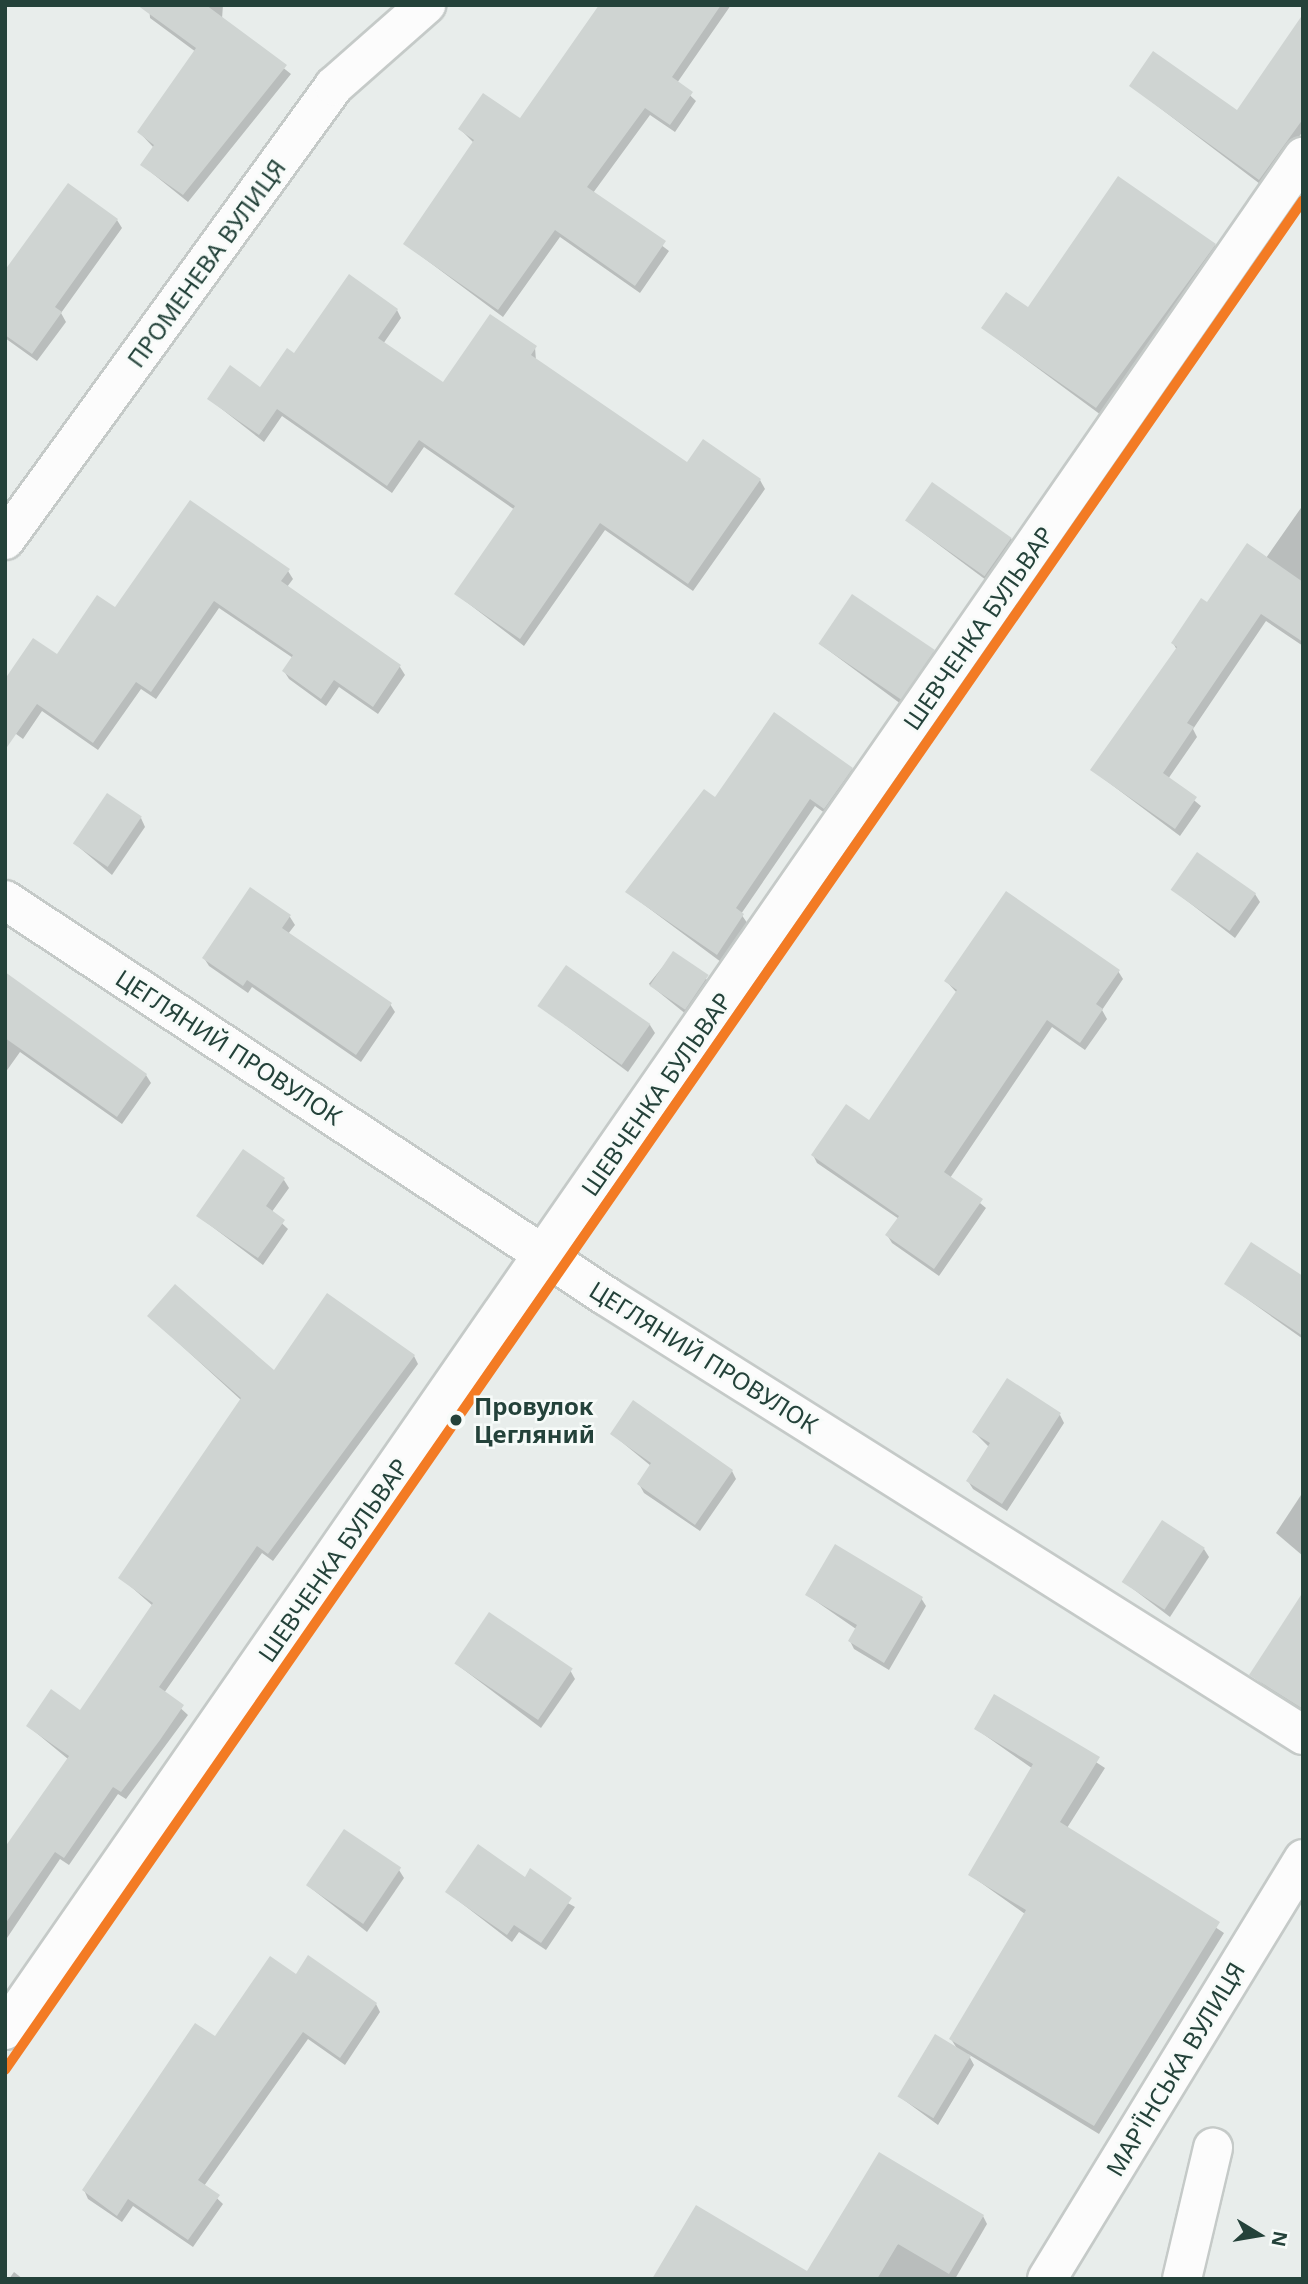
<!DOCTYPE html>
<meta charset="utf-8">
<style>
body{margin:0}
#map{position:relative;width:1308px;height:2284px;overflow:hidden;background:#e8edeb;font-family:"Noto Sans",sans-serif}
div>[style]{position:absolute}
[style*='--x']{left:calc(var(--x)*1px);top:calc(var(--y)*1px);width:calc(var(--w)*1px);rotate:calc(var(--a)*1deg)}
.shadow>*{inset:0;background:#0003;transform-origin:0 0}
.building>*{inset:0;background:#cfd4d2;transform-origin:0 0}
.roads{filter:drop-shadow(2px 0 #c5cac8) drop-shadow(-2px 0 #c5cac8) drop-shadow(0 2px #c5cac8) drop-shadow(0 -2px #c5cac8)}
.minor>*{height:38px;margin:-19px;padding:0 19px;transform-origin:19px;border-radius:19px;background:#fcfcfc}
.tram-1>*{height:10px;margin:-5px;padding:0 5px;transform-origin:5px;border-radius:5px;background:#f37b24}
.dots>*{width:19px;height:19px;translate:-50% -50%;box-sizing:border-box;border:4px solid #f7fbf9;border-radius:50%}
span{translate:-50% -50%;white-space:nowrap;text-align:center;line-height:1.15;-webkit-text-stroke:5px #f7fbf9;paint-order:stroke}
.street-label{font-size:24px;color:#24423a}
.stop-label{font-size:24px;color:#24423a;font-weight:700}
.left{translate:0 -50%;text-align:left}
.frame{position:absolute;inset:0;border:7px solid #24423a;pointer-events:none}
.north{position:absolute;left:1224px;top:2200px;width:70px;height:70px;-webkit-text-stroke:5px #f7fbf9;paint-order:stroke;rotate:101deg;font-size:19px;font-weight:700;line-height:28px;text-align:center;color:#24423a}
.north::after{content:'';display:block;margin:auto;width:24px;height:32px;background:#24423a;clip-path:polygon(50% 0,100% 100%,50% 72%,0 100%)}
</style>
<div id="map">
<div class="shadow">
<i style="clip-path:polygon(149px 5px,223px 5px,222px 19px,291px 74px,188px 202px,142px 165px,154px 148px,139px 132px,196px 52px,150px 18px)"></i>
<i style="clip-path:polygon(602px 5px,731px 5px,677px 83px,696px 101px,675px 132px,650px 115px,593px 193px,669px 251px,640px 293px,560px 237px,503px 317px,405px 244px,474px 143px,460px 129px,521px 121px)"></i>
<i style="clip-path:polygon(1303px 17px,1303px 131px,1264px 187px,1131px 86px,1238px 112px)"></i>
<i style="clip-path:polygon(117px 220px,122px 228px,61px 313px,66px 322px,37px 361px,5px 338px,5px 273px)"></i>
<i style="clip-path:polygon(1215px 245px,1219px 253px,1101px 415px,983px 328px)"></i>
<i style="clip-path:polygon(397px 310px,401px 318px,383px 344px,443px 385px,535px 347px,536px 361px,687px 465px,760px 480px,765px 489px,693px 591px,605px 530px,524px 646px,456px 594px,515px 510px,424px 447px,392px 493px,282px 416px,264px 442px,209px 399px,261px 389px,295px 356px)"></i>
<i style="clip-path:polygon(1303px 505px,1303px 646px,1266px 621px,1193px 729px,1197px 737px,1168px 779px,1201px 806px,1180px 836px,1092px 770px,1177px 650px,1173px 643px,1207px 604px,1266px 558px)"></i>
<i style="clip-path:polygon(907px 521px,1011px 538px,1015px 546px,990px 583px)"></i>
<i style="clip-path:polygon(288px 571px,293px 579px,287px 587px,400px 667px,405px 675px,378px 714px,339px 687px,326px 706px,289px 679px,284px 671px,293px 658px,219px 608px,156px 699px,141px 689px,98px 750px,42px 711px,23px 739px,5px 726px,57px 657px,116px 610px)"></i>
<i style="clip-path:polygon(820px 644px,933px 651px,938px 660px,905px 707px)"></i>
<i style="clip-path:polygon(852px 769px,856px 777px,829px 816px,815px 806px,741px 914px,748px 924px,721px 962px,627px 892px,716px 799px)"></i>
<i style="clip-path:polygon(141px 818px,145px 827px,112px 875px,74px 843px)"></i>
<i style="clip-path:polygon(251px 889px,290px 917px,295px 925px,288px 934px,390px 1004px,395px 1012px,361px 1062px,252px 987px,248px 993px,209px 966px,204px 958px)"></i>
<i style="clip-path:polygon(1173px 890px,1255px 894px,1260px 902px,1235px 938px)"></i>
<i style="left:674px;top:953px;width:50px;height:40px;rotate:39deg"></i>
<i style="clip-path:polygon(1118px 971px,1123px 979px,1102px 1010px,1107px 1019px,1085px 1050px,1052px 1027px,950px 1178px,986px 1208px,939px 1276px,892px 1243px,887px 1235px,899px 1219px,817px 1163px,813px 1155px,869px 1122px,957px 993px,946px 981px)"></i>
<i style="clip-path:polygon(5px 974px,146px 1075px,151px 1083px,122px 1124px,20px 1052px,5px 1073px)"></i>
<i style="clip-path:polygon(540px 1006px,650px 1025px,655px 1033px,628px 1072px)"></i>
<i style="clip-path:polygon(284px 1180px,289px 1188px,271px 1213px,288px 1229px,263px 1265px,198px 1216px)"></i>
<i style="clip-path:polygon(1303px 1278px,1303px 1339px,1226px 1284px)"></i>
<i style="clip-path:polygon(149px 1316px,274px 1372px,414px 1356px,418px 1364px,273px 1561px,262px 1553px,164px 1693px,188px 1715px,126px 1799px,118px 1794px,69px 1865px,60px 1859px,5px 1941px,5px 1849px,68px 1759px,28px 1726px,81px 1712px,153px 1606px,121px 1578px,241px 1400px)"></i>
<i style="clip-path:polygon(1060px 1415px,1064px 1423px,1007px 1511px,973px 1489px,968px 1481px,989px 1447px,974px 1432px)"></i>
<i style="clip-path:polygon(612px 1434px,732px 1471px,736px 1479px,700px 1531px,644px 1493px,639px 1484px,651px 1466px)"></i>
<i style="clip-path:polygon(1303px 1492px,1303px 1556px,1276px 1533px)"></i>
<i style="clip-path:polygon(1204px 1549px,1209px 1557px,1170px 1617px,1124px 1582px)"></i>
<i style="clip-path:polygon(807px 1595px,921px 1598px,926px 1606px,889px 1670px,854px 1649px,850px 1641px,856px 1629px)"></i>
<i style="clip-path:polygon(1303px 1595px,1303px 1716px,1251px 1675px)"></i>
<i style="clip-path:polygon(455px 1663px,570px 1670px,575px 1679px,541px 1728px)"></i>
<i style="clip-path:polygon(995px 1696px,1105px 1768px,1067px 1828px,1224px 1933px,1099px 2134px,968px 2054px,974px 2065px,938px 2125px,900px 2097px,958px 2050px,951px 2039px,1025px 1914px,970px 1875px,1033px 1769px,976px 1729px)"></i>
<i style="clip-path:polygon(399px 1870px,404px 1878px,367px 1932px,307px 1885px)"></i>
<i style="clip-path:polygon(526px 1880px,575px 1907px,546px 1950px,519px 1932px,512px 1942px,447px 1892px)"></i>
<i style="clip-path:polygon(296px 1976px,376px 2004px,380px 2012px,345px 2065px,308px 2039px,204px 2186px,223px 2204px,193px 2247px,133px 2206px,122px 2222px,88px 2199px,84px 2190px,216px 2039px)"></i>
<i style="clip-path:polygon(983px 2216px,987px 2224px,955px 2279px,654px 2279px,808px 2274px)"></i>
<i style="clip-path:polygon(14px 2272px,23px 2279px,9px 2279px)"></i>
</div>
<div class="building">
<i style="clip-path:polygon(137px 5px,206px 5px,287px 65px,183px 195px,140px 165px,154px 145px,137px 132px,196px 48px)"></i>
<i style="clip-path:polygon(599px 5px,721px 5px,672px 77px,693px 92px,670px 125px,645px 108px,587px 187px,666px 241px,635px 286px,555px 230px,498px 310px,403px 244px,474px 140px,458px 129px,483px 93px,520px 118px)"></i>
<i style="clip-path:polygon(1303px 14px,1303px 119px,1259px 180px,1129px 86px,1153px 51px,1237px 110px)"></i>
<i style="clip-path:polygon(1118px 176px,1216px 244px,1096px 408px,981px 328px,1006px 292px,1028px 307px)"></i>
<i style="clip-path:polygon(68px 183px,118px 219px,55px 307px,62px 312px,32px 354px,5px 335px,5px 270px)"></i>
<i style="clip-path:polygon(349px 274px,398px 309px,378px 338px,443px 382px,490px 314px,537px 346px,531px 355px,687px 462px,703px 439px,761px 479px,688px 584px,600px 523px,520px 639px,454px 594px,515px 506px,419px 440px,387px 486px,277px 409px,259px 435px,207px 399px,230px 365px,260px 387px,287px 348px,294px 353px)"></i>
<i style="left:932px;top:482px;width:97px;height:47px;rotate:35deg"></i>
<i style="clip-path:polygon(190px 500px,290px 569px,281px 581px,401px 665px,373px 707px,334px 680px,321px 699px,282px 671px,293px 655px,214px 601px,151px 692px,136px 682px,93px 743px,37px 704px,5px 750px,5px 679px,33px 638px,57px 654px,97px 595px,115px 607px)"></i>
<i style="clip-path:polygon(1247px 543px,1303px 582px,1303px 642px,1261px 614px,1187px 723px,1194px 727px,1163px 773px,1197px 797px,1175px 829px,1090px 770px,1177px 647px,1171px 643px,1201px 598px,1207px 602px)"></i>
<i style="left:852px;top:594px;width:100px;height:60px;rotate:34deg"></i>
<i style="clip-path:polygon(774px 712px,853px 768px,824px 809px,810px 799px,736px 908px,744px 914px,717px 955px,625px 892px,704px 789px,715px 797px)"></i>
<i style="left:107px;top:793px;width:42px;height:61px;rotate:34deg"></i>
<i style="left:1197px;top:852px;width:72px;height:46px;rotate:35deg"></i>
<i style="clip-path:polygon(250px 887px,291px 915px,282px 928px,392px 1003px,356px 1055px,247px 980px,243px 986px,202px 958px)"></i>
<i style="clip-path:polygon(1006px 891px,1120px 970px,1096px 1004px,1103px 1009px,1080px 1043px,1047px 1020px,944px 1172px,983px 1199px,934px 1269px,885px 1235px,899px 1216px,811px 1155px,846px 1104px,869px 1120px,957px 990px,944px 981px)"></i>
<i style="left:673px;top:951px;width:43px;height:42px;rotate:34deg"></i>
<i style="left:566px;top:965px;width:103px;height:50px;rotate:35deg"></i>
<i style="clip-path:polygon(5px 972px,147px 1074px,117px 1117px,5px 1038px)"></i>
<i style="clip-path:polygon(243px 1149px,285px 1178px,266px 1206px,285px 1220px,258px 1258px,196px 1216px)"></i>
<i style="clip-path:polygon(1251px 1242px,1303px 1276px,1303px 1336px,1224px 1284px)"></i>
<i style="clip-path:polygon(175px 1284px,274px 1370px,327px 1293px,415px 1355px,268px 1554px,257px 1546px,159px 1687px,184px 1705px,160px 1740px,121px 1792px,113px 1787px,64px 1858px,55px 1852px,5px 1924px,5px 1847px,69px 1756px,26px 1726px,51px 1689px,80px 1710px,153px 1603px,118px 1578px,241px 1398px,147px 1316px)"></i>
<i style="clip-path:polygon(1007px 1378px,1061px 1413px,1002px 1504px,966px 1481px,990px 1443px,972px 1432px)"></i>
<i style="clip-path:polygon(633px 1400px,733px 1470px,695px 1525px,637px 1484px,651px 1463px,610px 1434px)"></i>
<i style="left:1162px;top:1520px;width:51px;height:74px;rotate:33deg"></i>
<i style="clip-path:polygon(835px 1544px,923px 1597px,884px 1663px,848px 1641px,857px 1625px,805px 1595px)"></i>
<i style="clip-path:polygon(1303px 1592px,1303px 1709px,1249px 1675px)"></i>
<i style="left:489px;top:1612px;width:101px;height:62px;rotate:34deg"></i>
<i style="clip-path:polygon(994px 1694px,1100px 1757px,1060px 1822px,1220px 1922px,1094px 2126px,949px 2039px,1026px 1910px,968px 1875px,1033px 1764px,974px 1729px)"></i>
<i style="left:344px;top:1829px;width:69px;height:68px;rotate:34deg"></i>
<i style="clip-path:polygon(478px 1844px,525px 1877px,530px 1868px,572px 1898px,541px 1943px,514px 1925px,507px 1935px,445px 1892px)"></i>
<i style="clip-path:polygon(308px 1955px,377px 2003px,340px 2058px,303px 2032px,198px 2180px,220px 2195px,188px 2240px,128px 2199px,117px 2216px,82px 2190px,195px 2023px,215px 2036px,270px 1956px,296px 1974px)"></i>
<i style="left:935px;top:2034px;width:42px;height:73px;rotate:31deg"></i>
<i style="clip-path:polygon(879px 2152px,984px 2215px,949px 2274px,898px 2244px,877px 2279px,652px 2279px,696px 2205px,807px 2271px)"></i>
</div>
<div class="roads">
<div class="minor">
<i style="--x:5;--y:540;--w:561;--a:-54.07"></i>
<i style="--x:334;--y:86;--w:123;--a:-41.4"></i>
<i style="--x:5;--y:900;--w:720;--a:33.38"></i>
<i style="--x:606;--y:1296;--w:824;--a:32.2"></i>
<i style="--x:5;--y:2030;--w:2279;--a:-55.28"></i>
<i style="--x:1047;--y:2279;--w:492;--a:-58.6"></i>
<i style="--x:1182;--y:2279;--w:135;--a:-76.7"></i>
</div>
</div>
<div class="tram-1">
<i style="--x:5;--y:2070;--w:2276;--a:-55.23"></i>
</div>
<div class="dots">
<i style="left:456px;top:1420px;background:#24423a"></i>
</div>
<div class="street-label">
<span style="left:206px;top:263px;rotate:-54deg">ПРОМЕНЕВА ВУЛИЦЯ</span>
<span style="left:978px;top:628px;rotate:-55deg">ШЕВЧЕНКА БУЛЬВАР</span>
<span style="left:229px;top:1047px;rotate:33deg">ЦЕГЛЯНИЙ ПРОВУЛОК</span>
<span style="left:656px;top:1094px;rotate:-55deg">ШЕВЧЕНКА БУЛЬВАР</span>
<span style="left:704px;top:1357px;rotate:32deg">ЦЕГЛЯНИЙ ПРОВУЛОК</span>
<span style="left:333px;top:1560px;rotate:-55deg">ШЕВЧЕНКА БУЛЬВАР</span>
<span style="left:1175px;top:2069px;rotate:-59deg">МАР'ЇНСЬКА ВУЛИЦЯ</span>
</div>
<div class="stop-label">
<span class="left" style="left:474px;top:1420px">Провулок<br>Цегляний</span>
</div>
<div class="frame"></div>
<div class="north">N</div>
</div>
